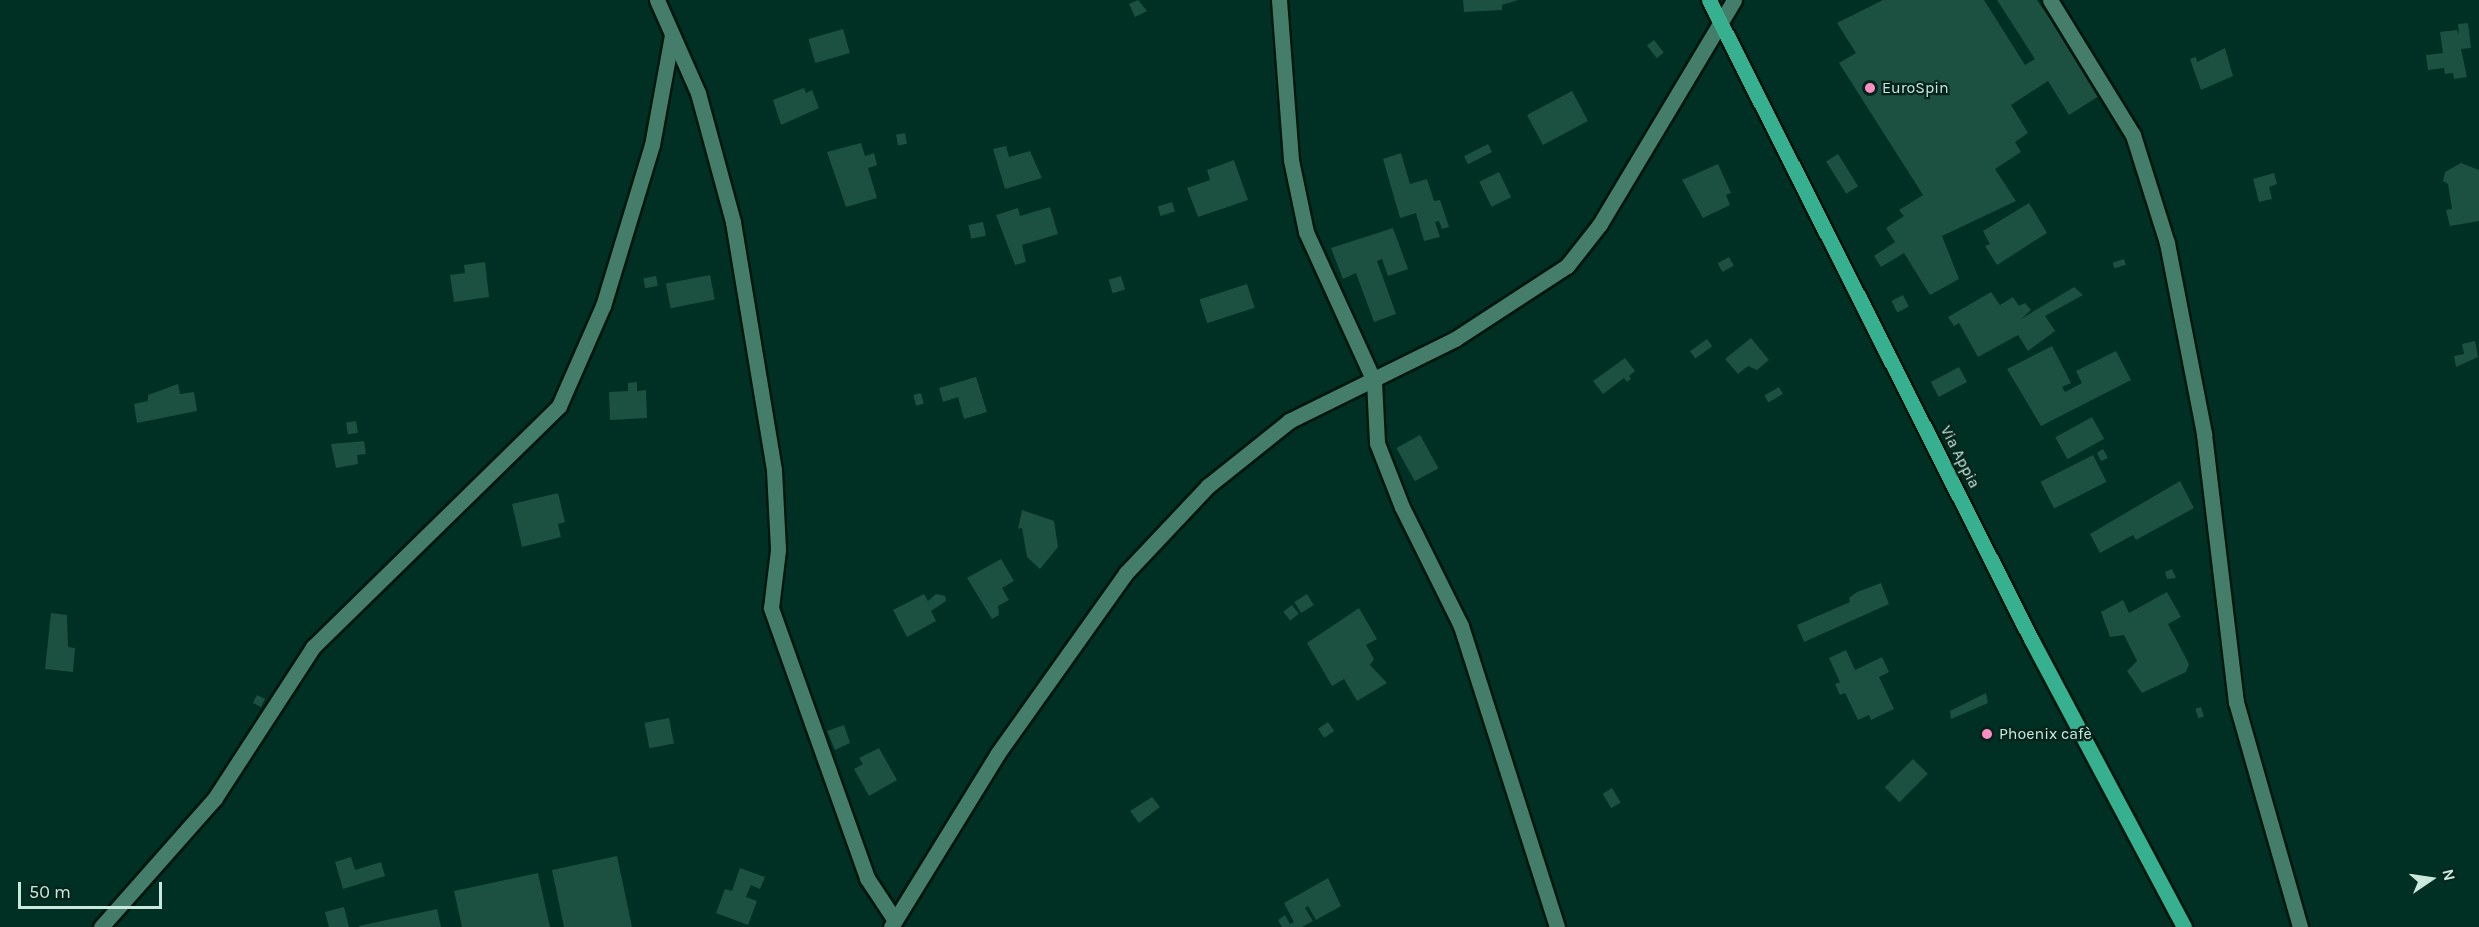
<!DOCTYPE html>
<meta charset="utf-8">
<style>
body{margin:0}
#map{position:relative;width:2479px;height:927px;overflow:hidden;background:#003023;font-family:Karla,sans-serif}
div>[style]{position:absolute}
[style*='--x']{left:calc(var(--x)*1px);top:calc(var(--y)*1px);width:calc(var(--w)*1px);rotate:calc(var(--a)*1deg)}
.building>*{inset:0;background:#1c5142;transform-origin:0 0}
.roads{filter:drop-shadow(2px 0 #00160d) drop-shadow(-2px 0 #00160d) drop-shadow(0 2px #00160d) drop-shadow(0 -2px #00160d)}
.minor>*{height:15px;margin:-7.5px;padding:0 7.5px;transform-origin:7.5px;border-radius:7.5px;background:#447e6b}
.major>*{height:15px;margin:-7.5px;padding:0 7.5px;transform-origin:7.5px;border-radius:7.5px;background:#36b08f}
.dots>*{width:16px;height:16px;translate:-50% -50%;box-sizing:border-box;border:3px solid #04241b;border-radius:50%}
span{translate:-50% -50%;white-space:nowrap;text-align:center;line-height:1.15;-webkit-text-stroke:4.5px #04241b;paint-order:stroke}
.poi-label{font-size:16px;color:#cae8dc}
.left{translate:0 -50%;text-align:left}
.street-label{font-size:16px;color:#cae8dc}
.north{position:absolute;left:2401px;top:849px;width:60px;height:60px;-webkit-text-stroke:4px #04241b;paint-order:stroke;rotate:77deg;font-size:16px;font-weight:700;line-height:24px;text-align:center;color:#cae8dc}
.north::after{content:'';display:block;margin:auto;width:21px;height:27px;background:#cae8dc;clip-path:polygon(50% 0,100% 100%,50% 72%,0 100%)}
.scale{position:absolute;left:18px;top:882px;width:144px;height:27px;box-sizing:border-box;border:3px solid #cae8dc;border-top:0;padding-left:8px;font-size:18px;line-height:21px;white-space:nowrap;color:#cae8dc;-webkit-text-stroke:4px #04241b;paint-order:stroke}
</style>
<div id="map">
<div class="building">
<i style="clip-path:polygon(1138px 0,1147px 11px,1135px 17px,1129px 4px)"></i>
<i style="clip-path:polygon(1463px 0,1518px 0,1502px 5px,1502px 10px,1464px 12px)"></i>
<i style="clip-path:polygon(1883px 0,1984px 0,2025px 65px,2035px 59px,1997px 0,2037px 0,2102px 94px,2069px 115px,2048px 81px,2011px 105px,2028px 133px,2015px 142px,2021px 152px,1995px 169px,2016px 201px,1942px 236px,1959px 279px,1930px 295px,1904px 253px,1881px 267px,1874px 256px,1895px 242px,1886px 228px,1904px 216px,1899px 210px,1923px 195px,1839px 63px,1856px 53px,1837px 23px)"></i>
<i style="clip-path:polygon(2468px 23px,2471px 48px,2461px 49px,2467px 77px,2454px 79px,2453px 73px,2445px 74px,2444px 68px,2428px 70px,2426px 55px,2443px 53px,2440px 32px,2457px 30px,2459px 35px,2458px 24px)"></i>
<i style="left:843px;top:29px;width:25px;height:36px;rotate:74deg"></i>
<i style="left:1654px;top:40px;width:16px;height:9px;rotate:52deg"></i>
<i style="clip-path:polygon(2225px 48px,2233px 76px,2201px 90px,2190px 59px,2196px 57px,2197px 62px)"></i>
<i style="clip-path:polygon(804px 88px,806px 93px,812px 90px,819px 108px,781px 125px,773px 100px)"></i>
<i style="left:1572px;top:91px;width:34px;height:51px;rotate:62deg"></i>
<i style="left:905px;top:133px;width:11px;height:9px;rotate:80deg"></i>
<i style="clip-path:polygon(861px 143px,865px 156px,874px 153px,877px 165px,868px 168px,877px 198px,846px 207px,827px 152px)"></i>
<i style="left:1488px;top:144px;width:9px;height:27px;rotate:63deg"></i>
<i style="clip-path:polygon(1006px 146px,1009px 157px,1030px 151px,1042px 178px,1005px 189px,993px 149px)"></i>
<i style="clip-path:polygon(1401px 153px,1410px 184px,1427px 179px,1434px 201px,1440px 200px,1449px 227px,1442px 229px,1439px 221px,1435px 222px,1440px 237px,1424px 241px,1416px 213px,1400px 218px,1383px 159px)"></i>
<i style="left:1838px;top:154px;width:38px;height:14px;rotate:58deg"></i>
<i style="clip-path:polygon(1234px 160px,1248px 200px,1198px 217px,1187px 188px,1210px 180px,1207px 170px)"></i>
<i style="clip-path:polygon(2461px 163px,2479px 170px,2479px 221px,2450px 226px,2446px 210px,2452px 209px,2448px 184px,2443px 181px,2445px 172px)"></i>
<i style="clip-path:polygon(1718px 164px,1731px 193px,1726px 195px,1730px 205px,1703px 218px,1682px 180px)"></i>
<i style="left:1499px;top:172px;width:28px;height:22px;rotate:64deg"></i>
<i style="clip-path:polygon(2274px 173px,2277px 184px,2269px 187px,2272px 199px,2259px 202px,2253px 179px)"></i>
<i style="left:1172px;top:202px;width:10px;height:15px;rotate:73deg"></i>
<i style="clip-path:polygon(2029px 203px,2047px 233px,1997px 265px,1985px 246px,1990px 244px,1983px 231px)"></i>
<i style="clip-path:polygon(1050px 207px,1058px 234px,1022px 245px,1026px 262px,1015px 265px,996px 215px,1018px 208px,1020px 216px)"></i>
<i style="left:983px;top:222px;width:14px;height:15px;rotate:78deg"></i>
<i style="clip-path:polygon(1393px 228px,1408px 269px,1388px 276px,1382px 259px,1377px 261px,1396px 314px,1374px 322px,1356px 273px,1343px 279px,1331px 248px)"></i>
<i style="left:1729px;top:257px;width:10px;height:13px;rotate:61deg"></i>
<i style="left:2124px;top:259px;width:6px;height:12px;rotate:72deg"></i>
<i style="clip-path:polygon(485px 262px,489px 297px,454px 302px,450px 275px,465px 273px,464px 265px)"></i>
<i style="left:710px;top:275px;width:25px;height:45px;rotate:79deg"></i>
<i style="left:656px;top:276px;width:10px;height:13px;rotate:79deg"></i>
<i style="left:1121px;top:276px;width:14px;height:13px;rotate:73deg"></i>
<i style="left:1247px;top:284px;width:25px;height:50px;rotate:72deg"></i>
<i style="clip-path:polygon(2074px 287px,2083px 295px,2045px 316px,2055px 331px,2028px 351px,2018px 335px,1978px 357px,1959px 323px,1954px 326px,1948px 317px,1991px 292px,2000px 305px,2013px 297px,2019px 306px,2025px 303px,2031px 310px,2021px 319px)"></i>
<i style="left:1903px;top:295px;width:13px;height:13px;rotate:63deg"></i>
<i style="clip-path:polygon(1751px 338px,1769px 360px,1757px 370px,1748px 366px,1738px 374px,1725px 359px)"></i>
<i style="left:1707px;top:339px;width:9px;height:21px;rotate:54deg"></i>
<i style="clip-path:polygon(2475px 341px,2478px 357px,2456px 367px,2454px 356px,2464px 354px,2462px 344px)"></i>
<i style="clip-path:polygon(2052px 346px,2071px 383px,2062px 387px,2065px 392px,2082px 383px,2076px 371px,2116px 351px,2131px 380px,2041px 426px,2007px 369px)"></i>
<i style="clip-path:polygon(1625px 358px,1635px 371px,1629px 376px,1631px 379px,1627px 382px,1624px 378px,1603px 394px,1593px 381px)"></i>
<i style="left:1959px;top:367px;width:17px;height:32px;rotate:62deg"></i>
<i style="clip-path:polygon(976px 377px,987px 412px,964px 419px,958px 397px,943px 402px,939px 388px)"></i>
<i style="clip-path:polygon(637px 382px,637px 391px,646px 390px,647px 418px,610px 420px,609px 392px,628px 391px,628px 383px)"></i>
<i style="clip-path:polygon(178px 384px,180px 394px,194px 392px,197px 411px,137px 423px,134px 404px,148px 401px,148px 395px)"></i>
<i style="left:1779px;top:387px;width:8px;height:17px;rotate:60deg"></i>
<i style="left:921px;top:393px;width:11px;height:8px;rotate:75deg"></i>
<i style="left:2092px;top:417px;width:25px;height:42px;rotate:61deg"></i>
<i style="left:356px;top:421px;width:12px;height:10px;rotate:81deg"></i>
<i style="left:1420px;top:435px;width:38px;height:27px;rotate:61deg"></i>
<i style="clip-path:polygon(364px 441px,366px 454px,357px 455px,358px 464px,336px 468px,331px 444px)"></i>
<i style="clip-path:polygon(2103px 449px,2108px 458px,2101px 461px,2097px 453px)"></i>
<i style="left:2093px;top:455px;width:30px;height:59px;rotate:63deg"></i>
<i style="clip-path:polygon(2180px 481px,2194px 508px,2136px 540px,2133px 535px,2100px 553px,2090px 534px)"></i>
<i style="clip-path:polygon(558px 493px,565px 522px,558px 524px,561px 537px,522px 547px,512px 504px)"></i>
<i style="clip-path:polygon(1022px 510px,1054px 521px,1058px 547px,1040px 569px,1027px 557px,1022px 528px,1018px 529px)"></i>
<i style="clip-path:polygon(1001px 559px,1014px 581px,1002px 588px,1009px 600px,998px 606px,999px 615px,992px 619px,967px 578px)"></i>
<i style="clip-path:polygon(2172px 569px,2176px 578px,2167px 579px,2165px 572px)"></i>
<i style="clip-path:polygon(1881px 583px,1889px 604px,1804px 642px,1797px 625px,1850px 602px,1849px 598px,1857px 592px)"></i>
<i style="clip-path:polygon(2167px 592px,2181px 617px,2168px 624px,2189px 664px,2186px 672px,2142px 693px,2127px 671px,2137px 661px,2124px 635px,2110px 637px,2101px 612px,2123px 600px,2129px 613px)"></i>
<i style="clip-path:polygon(924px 594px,928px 601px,936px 594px,945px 596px,946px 601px,931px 611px,936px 621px,907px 637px,893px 610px)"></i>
<i style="left:1307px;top:594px;width:13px;height:15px;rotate:58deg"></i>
<i style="left:1292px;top:605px;width:11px;height:11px;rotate:52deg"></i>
<i style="clip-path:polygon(1359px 608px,1377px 639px,1366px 645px,1374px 659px,1370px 665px,1387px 683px,1357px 701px,1344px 679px,1332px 686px,1307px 643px)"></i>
<i style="clip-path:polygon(51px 613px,67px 615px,68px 647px,75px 648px,73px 672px,45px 669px)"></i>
<i style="clip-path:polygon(1846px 650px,1855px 670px,1882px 657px,1889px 672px,1879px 677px,1894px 709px,1871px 720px,1869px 715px,1858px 720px,1845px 693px,1840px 695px,1835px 684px,1840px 682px,1829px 658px)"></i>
<i style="clip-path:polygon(1986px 693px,1988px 703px,1951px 719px,1950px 711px)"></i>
<i style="left:257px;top:695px;width:9px;height:9px;rotate:27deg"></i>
<i style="left:2201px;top:707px;width:10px;height:6px;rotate:73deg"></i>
<i style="left:669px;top:718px;width:26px;height:25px;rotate:79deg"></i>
<i style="left:1328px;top:722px;width:11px;height:12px;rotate:56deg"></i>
<i style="clip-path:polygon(844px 725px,850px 743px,835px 750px,827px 731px)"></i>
<i style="clip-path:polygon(879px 748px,897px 780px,869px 796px,854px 769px,863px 764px,859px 758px)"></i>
<i style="left:1913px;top:759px;width:21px;height:40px;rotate:45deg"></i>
<i style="left:1612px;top:788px;width:17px;height:11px;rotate:59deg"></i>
<i style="clip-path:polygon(1152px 797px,1160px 807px,1139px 823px,1130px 811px)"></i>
<i style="clip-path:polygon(617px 856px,632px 927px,564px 927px,552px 870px)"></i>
<i style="clip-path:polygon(351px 857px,355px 870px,381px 862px,385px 876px,343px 889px,335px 862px)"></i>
<i style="clip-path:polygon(740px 868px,765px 877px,760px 889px,751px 885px,746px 897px,757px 901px,748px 925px,716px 913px,725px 889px,732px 891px)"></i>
<i style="clip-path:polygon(538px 873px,550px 927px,462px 927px,454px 891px)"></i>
<i style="clip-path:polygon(1328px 878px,1341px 906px,1316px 920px,1308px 906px,1305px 908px,1313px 921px,1302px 927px,1282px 927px,1278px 920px,1285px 915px,1290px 924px,1294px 922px,1284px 903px)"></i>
<i style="clip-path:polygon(344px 907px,349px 927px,329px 927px,325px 912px)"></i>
<i style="clip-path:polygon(437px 909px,441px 927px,359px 927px,359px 926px)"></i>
</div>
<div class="roads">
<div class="minor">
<i style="--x:657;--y:0;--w:102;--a:66.2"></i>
<i style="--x:698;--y:93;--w:134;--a:74.8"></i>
<i style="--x:733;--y:222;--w:251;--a:80.6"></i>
<i style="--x:774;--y:470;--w:80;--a:87.1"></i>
<i style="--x:778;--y:550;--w:58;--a:96.9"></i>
<i style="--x:771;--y:608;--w:287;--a:70.4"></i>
<i style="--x:867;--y:878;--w:49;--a:56.6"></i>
<i style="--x:1279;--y:0;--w:160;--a:85.7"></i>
<i style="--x:1291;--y:160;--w:74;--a:78.2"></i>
<i style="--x:1306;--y:232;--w:164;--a:65.5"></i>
<i style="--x:1374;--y:381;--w:62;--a:87.2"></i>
<i style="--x:1377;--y:443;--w:69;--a:68.7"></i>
<i style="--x:1402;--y:507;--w:133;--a:63.6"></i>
<i style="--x:1461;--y:626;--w:316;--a:72.3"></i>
<i style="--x:2050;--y:0;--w:158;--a:58.4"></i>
<i style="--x:2133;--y:135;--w:113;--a:72.5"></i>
<i style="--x:2167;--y:243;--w:195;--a:79"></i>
<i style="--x:2204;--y:434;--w:270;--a:83.2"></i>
<i style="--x:2236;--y:702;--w:234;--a:74.1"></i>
<i style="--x:101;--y:927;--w:172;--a:-48.5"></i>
<i style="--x:215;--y:798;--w:180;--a:-57"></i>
<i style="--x:313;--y:647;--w:344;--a:-44.4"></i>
<i style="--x:559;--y:406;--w:109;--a:-66.3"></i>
<i style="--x:603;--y:306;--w:168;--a:-73.1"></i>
<i style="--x:652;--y:145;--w:112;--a:-79.7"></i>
<i style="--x:891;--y:927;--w:204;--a:-58.4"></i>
<i style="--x:998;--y:753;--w:221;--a:-54.6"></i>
<i style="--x:1126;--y:573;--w:120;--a:-46.7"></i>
<i style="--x:1208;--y:486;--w:104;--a:-38.7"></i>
<i style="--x:1289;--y:421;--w:185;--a:-26.3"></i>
<i style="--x:1455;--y:339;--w:134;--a:-33.1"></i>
<i style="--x:1567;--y:266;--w:53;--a:-51.8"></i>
<i style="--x:1600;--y:224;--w:261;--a:-59.1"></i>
</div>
<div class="major">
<i style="--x:1709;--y:0;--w:716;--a:63.26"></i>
<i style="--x:2031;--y:639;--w:326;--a:62"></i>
</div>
</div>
<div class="dots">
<i style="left:1870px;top:88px;background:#fb8fc3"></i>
<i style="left:1987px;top:734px;background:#fb8fc3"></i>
</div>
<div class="poi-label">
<span class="left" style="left:1882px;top:88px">EuroSpin</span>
<span class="left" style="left:1999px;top:734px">Phoenix cafè</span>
</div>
<div class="street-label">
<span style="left:1960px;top:457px;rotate:63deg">Via Appia</span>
</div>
<div class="north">N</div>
<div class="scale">50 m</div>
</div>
